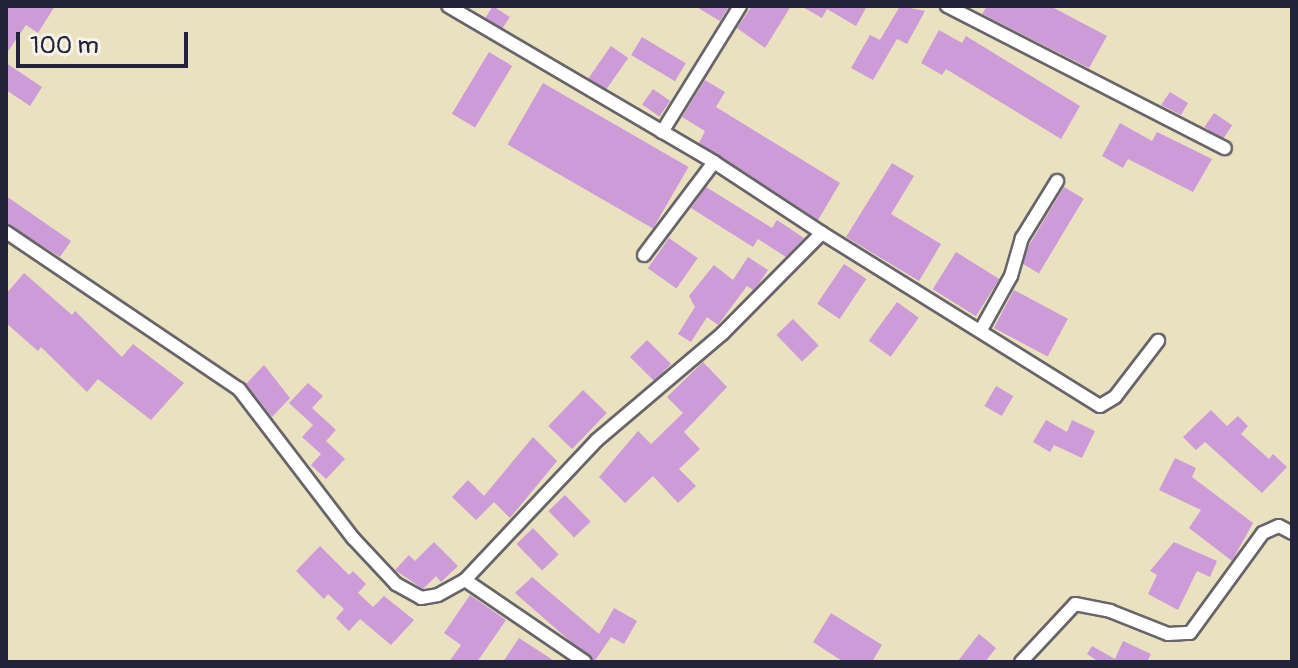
<!DOCTYPE html>
<style>
body{margin:0}
#map{position:relative;width:1298px;height:668px;overflow:hidden;background:#eae1c0;font-family:Pangolin,sans-serif}
div>[style]{position:absolute}
[style*='--x']{left:calc(var(--x)*1px);top:calc(var(--y)*1px);width:calc(var(--w)*1px);rotate:calc(var(--a)*1deg)}
.building>*{inset:0;background:#cc9bd8;transform-origin:0 0}
.roads{filter:drop-shadow(2px 0 #68656a) drop-shadow(-2px 0 #68656a) drop-shadow(0 2px #68656a) drop-shadow(0 -2px #68656a)}
.minor>*{height:12px;margin:-6px;padding:0 6px;transform-origin:6px;border-radius:6px;background:#fff}
span{translate:-50% -50%;white-space:nowrap;text-align:center;line-height:1.15;-webkit-text-stroke:6px #f7f3e8;paint-order:stroke}
.frame{position:absolute;inset:0;border:8px solid #22223b;pointer-events:none}
.scale{position:absolute;left:16px;top:32px;width:172px;height:36px;box-sizing:border-box;border:4px solid #22223b;border-top:0;padding-left:10px;font-size:24px;line-height:28px;white-space:nowrap;color:#22223b;-webkit-text-stroke:6px #f7f3e8;paint-order:stroke}
</style>
<div id="map">
<div class="building">
<i style="clip-path:polygon(6px 6px,55px 6px,38px 33px,26px 25px,6px 54px)"></i>
<i style="left:493px;top:6px;width:20px;height:14px;rotate:33deg"></i>
<i style="clip-path:polygon(695px 6px,729px 6px,720px 21px)"></i>
<i style="clip-path:polygon(752px 6px,791px 6px,765px 48px,737px 28px)"></i>
<i style="clip-path:polygon(801px 6px,867px 6px,856px 26px,827px 9px,822px 18px)"></i>
<i style="clip-path:polygon(900px 6px,925px 11px,907px 44px,897px 39px,873px 80px,851px 68px,870px 35px,880px 40px)"></i>
<i style="clip-path:polygon(987px 6px,1052px 7px,1107px 36px,1089px 68px,982px 14px)"></i>
<i style="clip-path:polygon(939px 30px,962px 43px,966px 36px,1080px 106px,1061px 139px,946px 69px,942px 75px,921px 63px)"></i>
<i style="left:642px;top:37px;width:51px;height:21px;rotate:31deg"></i>
<i style="left:611px;top:46px;width:21px;height:39px;rotate:35deg"></i>
<i style="left:489px;top:52px;width:27px;height:72px;rotate:31deg"></i>
<i style="clip-path:polygon(6px 63px,42px 87px,30px 106px,6px 90px)"></i>
<i style="clip-path:polygon(705px 80px,725px 92px,716px 107px,840px 183px,818px 220px,699px 143px,705px 131px,682px 117px)"></i>
<i style="left:543px;top:83px;width:168px;height:71px;rotate:30deg"></i>
<i style="left:653px;top:89px;width:21px;height:19px;rotate:35deg"></i>
<i style="clip-path:polygon(1170px 92px,1188px 103px,1181px 115px,1161px 105px)"></i>
<i style="left:1214px;top:113px;width:22px;height:17px;rotate:34deg"></i>
<i style="clip-path:polygon(1120px 123px,1152px 141px,1157px 132px,1212px 159px,1193px 192px,1128px 159px,1123px 168px,1102px 156px)"></i>
<i style="clip-path:polygon(892px 163px,914px 176px,891px 214px,941px 244px,919px 281px,846px 237px)"></i>
<i style="clip-path:polygon(706px 187px,772px 228px,777px 220px,804px 238px,786px 257px,758px 239px,753px 247px,691px 208px)"></i>
<i style="left:1064px;top:187px;width:23px;height:87px;rotate:31deg"></i>
<i style="clip-path:polygon(6px 196px,71px 241px,60px 257px,6px 223px)"></i>
<i style="left:669px;top:238px;width:35px;height:37px;rotate:35deg"></i>
<i style="left:956px;top:252px;width:51px;height:44px;rotate:32deg"></i>
<i style="clip-path:polygon(748px 257px,768px 270px,758px 285px,753px 290px,747px 286px,718px 325px,707px 317px,691px 342px,678px 334px,695px 307px,689px 296px,714px 265px,733px 280px)"></i>
<i style="left:844px;top:264px;width:27px;height:48px;rotate:34deg"></i>
<i style="clip-path:polygon(24px 273px,72px 315px,75px 311px,122px 357px,133px 344px,184px 383px,151px 420px,98px 379px,87px 392px,41px 347px,38px 351px,6px 323px,6px 294px)"></i>
<i style="left:1014px;top:290px;width:61px;height:43px;rotate:28deg"></i>
<i style="left:897px;top:302px;width:27px;height:48px;rotate:36deg"></i>
<i style="left:793px;top:319px;width:37px;height:23px;rotate:46deg"></i>
<i style="left:647px;top:340px;width:34px;height:24px;rotate:45deg"></i>
<i style="clip-path:polygon(703px 362px,727px 387px,684px 432px,700px 449px,679px 469px,696px 486px,678px 503px,653px 476px,625px 503px,599px 477px,638px 431px,651px 444px,683px 413px,667px 397px)"></i>
<i style="clip-path:polygon(264px 365px,290px 398px,272px 417px,246px 384px)"></i>
<i style="clip-path:polygon(308px 383px,323px 396px,312px 408px,336px 430px,326px 441px,345px 459px,326px 479px,311px 465px,321px 454px,302px 437px,313px 425px,289px 403px)"></i>
<i style="left:996px;top:386px;width:20px;height:23px;rotate:30deg"></i>
<i style="left:583px;top:390px;width:33px;height:50px;rotate:44deg"></i>
<i style="clip-path:polygon(1211px 410px,1227px 426px,1238px 416px,1248px 426px,1241px 434px,1269px 459px,1273px 454px,1287px 467px,1262px 493px,1205px 442px,1196px 450px,1183px 437px)"></i>
<i style="clip-path:polygon(1046px 420px,1067px 432px,1072px 420px,1095px 431px,1082px 458px,1054px 445px,1050px 452px,1033px 442px)"></i>
<i style="clip-path:polygon(533px 437px,557px 461px,510px 518px,494px 502px,476px 520px,452px 497px,468px 480px,484px 496px)"></i>
<i style="clip-path:polygon(1175px 458px,1196px 468px,1192px 477px,1253px 523px,1232px 561px,1189px 528px,1201px 510px,1159px 490px)"></i>
<i style="left:565px;top:495px;width:37px;height:23px;rotate:46deg"></i>
<i style="left:533px;top:528px;width:37px;height:23px;rotate:46deg"></i>
<i style="clip-path:polygon(434px 542px,458px 566px,441px 582px,436px 576px,423px 589px,395px 570px,409px 555px,415px 561px)"></i>
<i style="clip-path:polygon(1174px 542px,1217px 561px,1210px 577px,1197px 571px,1178px 610px,1148px 594px,1157px 575px,1150px 571px)"></i>
<i style="clip-path:polygon(320px 546px,349px 575px,353px 571px,366px 584px,358px 593px,373px 607px,384px 596px,414px 620px,391px 645px,360px 619px,349px 631px,336px 618px,344px 609px,328px 594px,324px 599px,296px 571px)"></i>
<i style="clip-path:polygon(532px 577px,599px 634px,614px 608px,637px 621px,624px 644px,611px 637px,594px 662px,515px 593px)"></i>
<i style="clip-path:polygon(470px 595px,506px 620px,477px 662px,449px 662px,461px 645px,444px 633px)"></i>
<i style="clip-path:polygon(831px 613px,882px 645px,872px 662px,842px 661px,813px 642px)"></i>
<i style="clip-path:polygon(979px 634px,996px 648px,985px 662px,957px 662px)"></i>
<i style="clip-path:polygon(519px 638px,556px 662px,503px 662px)"></i>
<i style="clip-path:polygon(1123px 641px,1151px 654px,1147px 662px,1099px 662px,1087px 654px,1092px 646px,1115px 659px)"></i>
</div>
<div class="roads">
<div class="minor">
<i style="--x:947;--y:6;--w:312;--a:27.1"></i>
<i style="--x:662;--y:132;--w:148;--a:-58.2"></i>
<i style="--x:6;--y:232;--w:281;--a:34"></i>
<i style="--x:239;--y:389;--w:188;--a:52.6"></i>
<i style="--x:353;--y:538;--w:63;--a:46.9"></i>
<i style="--x:396;--y:584;--w:29;--a:29"></i>
<i style="--x:421;--y:598;--w:17;--a:-10"></i>
<i style="--x:438;--y:595;--w:31;--a:-29"></i>
<i style="--x:465;--y:580;--w:192;--a:-46.7"></i>
<i style="--x:597;--y:440;--w:164;--a:-40.3"></i>
<i style="--x:722;--y:334;--w:142;--a:-45.3"></i>
<i style="--x:822;--y:233;--w:129;--a:-146.7"></i>
<i style="--x:714;--y:162;--w:308;--a:-149.6"></i>
<i style="--x:822;--y:233;--w:327;--a:31.9"></i>
<i style="--x:1100;--y:406;--w:17;--a:-31"></i>
<i style="--x:1115;--y:397;--w:71;--a:-52.5"></i>
<i style="--x:644;--y:255;--w:116;--a:-53"></i>
<i style="--x:982;--y:328;--w:60;--a:-60.9"></i>
<i style="--x:1011;--y:276;--w:40;--a:-74"></i>
<i style="--x:1022;--y:238;--w:67;--a:-58.4"></i>
<i style="--x:465;--y:580;--w:145;--a:34.3"></i>
<i style="--x:1021;--y:662;--w:79;--a:-47"></i>
<i style="--x:1075;--y:604;--w:36;--a:11"></i>
<i style="--x:1110;--y:611;--w:62;--a:21.6"></i>
<i style="--x:1168;--y:634;--w:22;--a:-3"></i>
<i style="--x:1190;--y:633;--w:124;--a:-53.9"></i>
<i style="--x:1263;--y:533;--w:17;--a:-24"></i>
<i style="--x:1279;--y:526;--w:15;--a:28"></i>
</div>
</div>
<div class="frame"></div>
<div class="scale">100 m</div>
</div>
